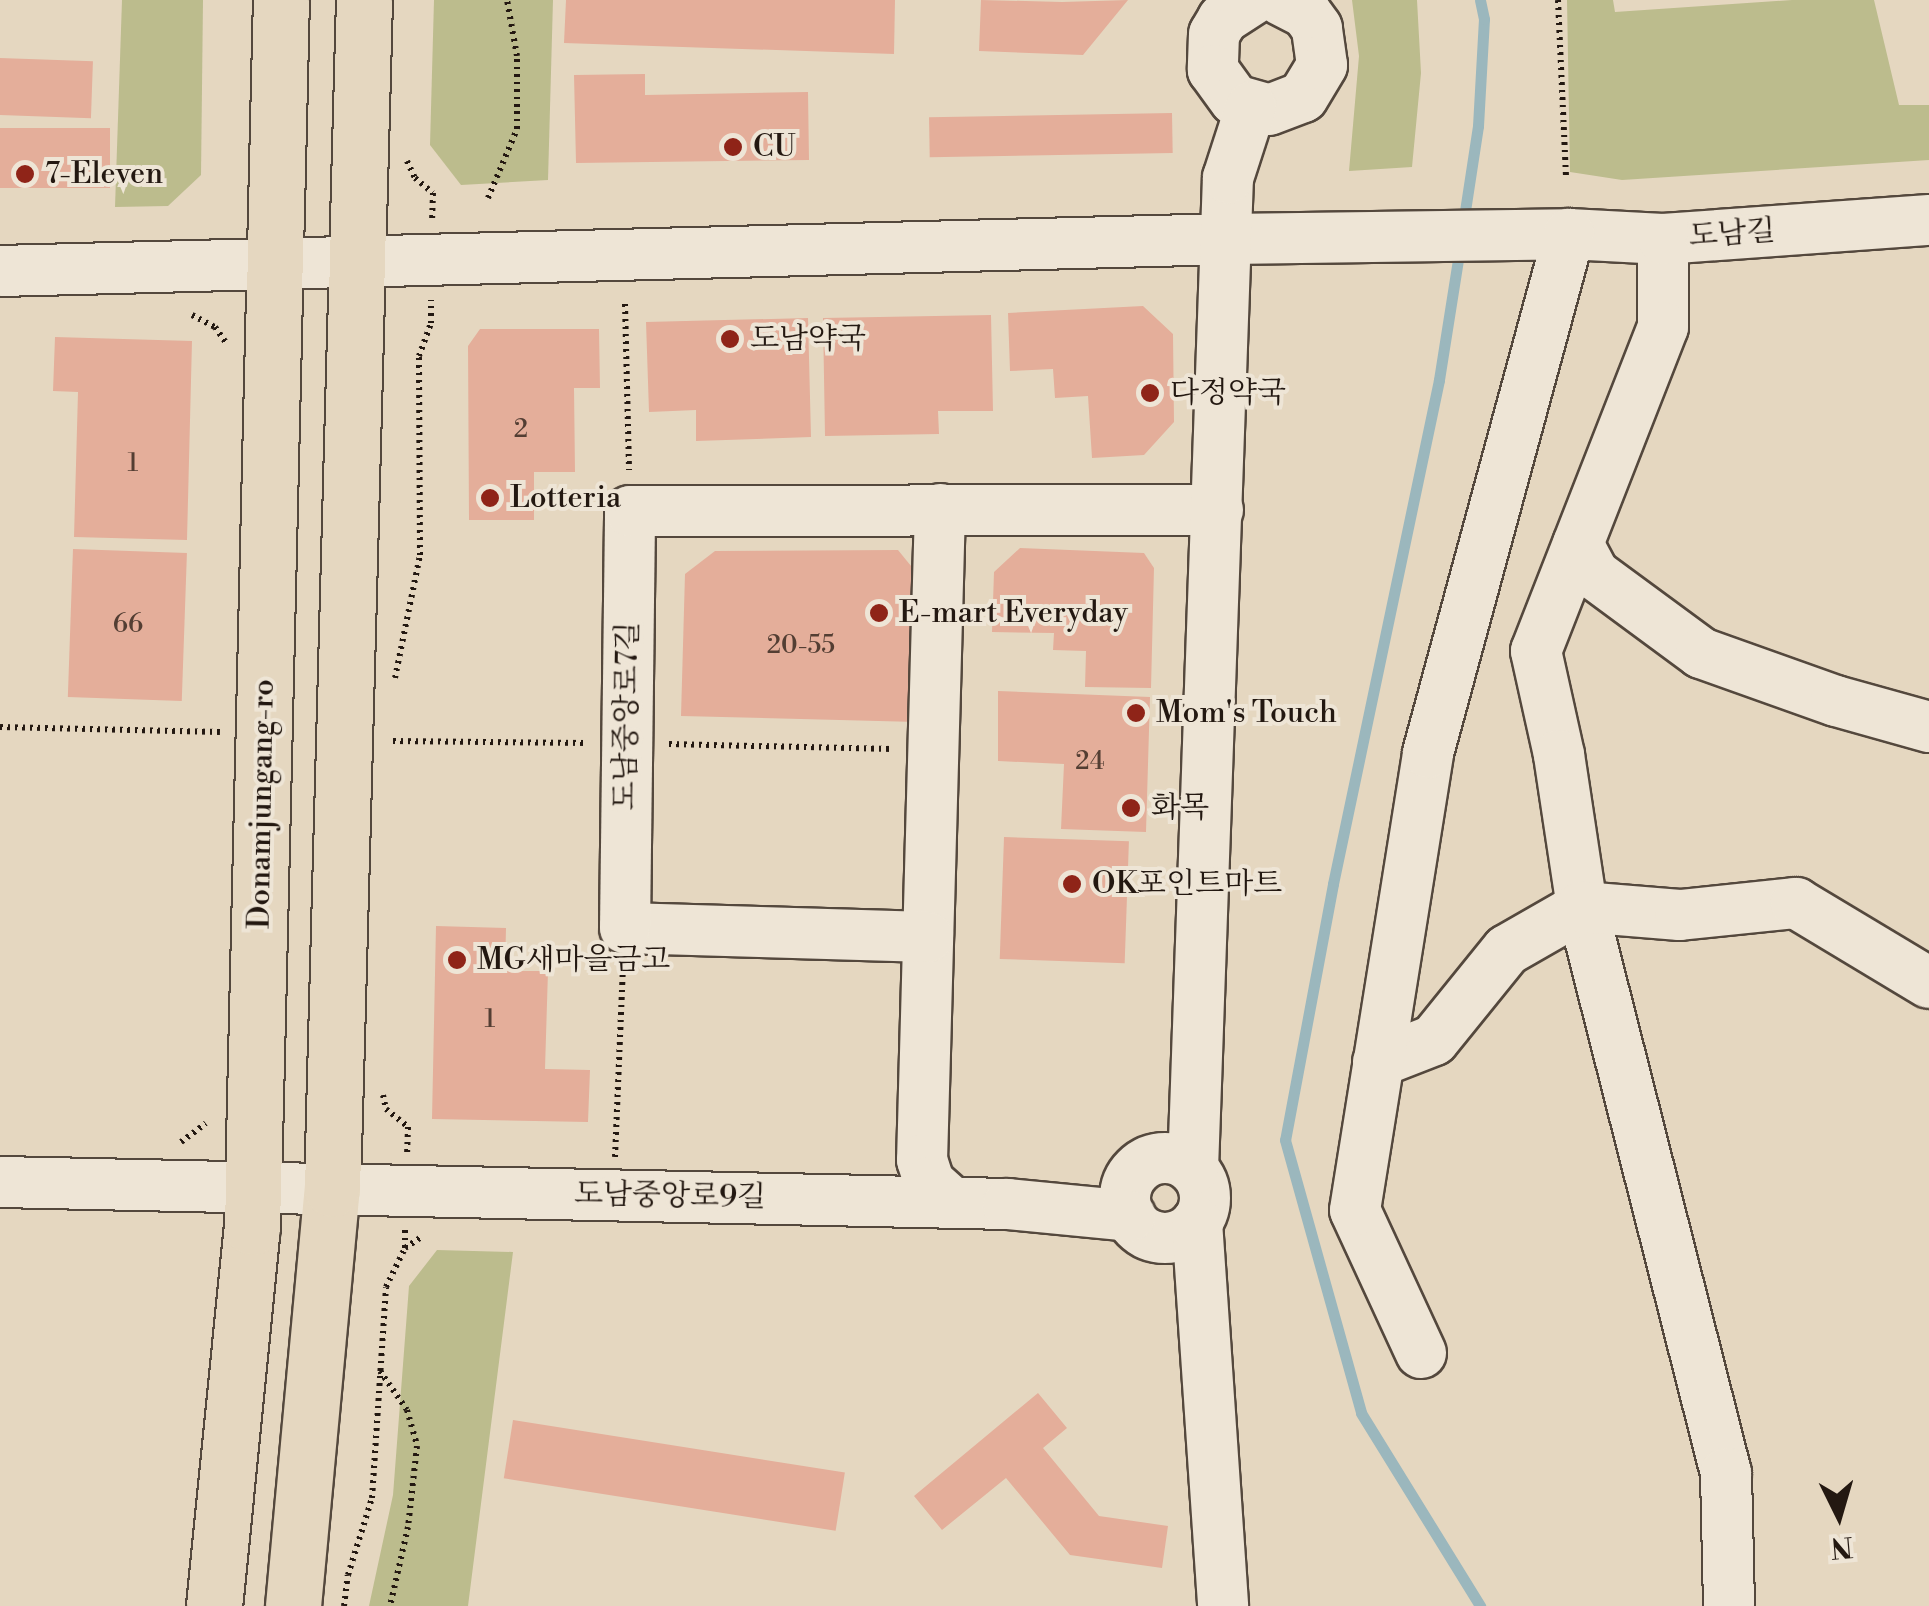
<!DOCTYPE html>
<meta charset="utf-8">
<style>
body{margin:0}
#map{position:relative;width:1929px;height:1606px;overflow:hidden;background:#e5d7c0;font-family:"Libre Bodoni","Noto Serif KR",serif}
div>[style]{position:absolute}
[style*='--x']{left:calc(var(--x)*1px);top:calc(var(--y)*1px);width:calc(var(--w)*1px);rotate:calc(var(--a)*1deg)}
.green>*{inset:0;background:#bcbc8d}
.stream>*{height:11px;margin:-5.5px;padding:0 5.5px;transform-origin:5.5px;border-radius:5.5px;background:#9bb7bd}
.building>*{inset:0;background:#e4ae9a;transform-origin:0 0}
.path>*{height:6px;margin-top:-3px;transform-origin:0;background:repeating-linear-gradient(90deg,#231811 0 2.5px,transparent 0 7.5px)}
.roads{filter:drop-shadow(2px 0 #54483d) drop-shadow(-2px 0 #54483d) drop-shadow(0 2px #54483d) drop-shadow(0 -2px #54483d)}
.minor>*{height:50px;margin:-25px;padding:0 25px;transform-origin:25px;border-radius:25px;background:#eee5d6}
.minor>.ring{margin:-25px;padding:0;box-sizing:content-box;background:none;border:50px solid #eee5d6;border-radius:50%}
.major>*{height:55px;margin:-27.5px;padding:0 27.5px;transform-origin:27.5px;border-radius:27.5px;background:#e5d7c0}
.dots>*{width:28px;height:28px;translate:-50% -50%;box-sizing:border-box;border:5px solid #eee5d6;border-radius:50%}
span{translate:-50% -50%;white-space:nowrap;text-align:center;line-height:1.15;-webkit-text-stroke:8px #eee5d6;paint-order:stroke}
.number-label{font-size:25px;color:#533e33}
.number-label span{-webkit-text-stroke-width:0}
.poi-label{font-size:30px;color:#231811}
.left{translate:0 -50%;text-align:left}
.street-label{font-size:30px;color:#231811}
.north{position:absolute;left:1789px;top:1466px;width:100px;height:100px;-webkit-text-stroke:8px #eee5d6;paint-order:stroke;rotate:175deg;font-size:28px;font-weight:700;line-height:40px;text-align:center;color:#231811}
.north::after{content:'';display:block;margin:auto;width:35px;height:45px;background:#231811;clip-path:polygon(50% 0,100% 100%,50% 72%,0 100%)}
</style>
<div id="map">
<div class="green">
<i style="clip-path:polygon(122px 0,203px 0,201px 175px,168px 206px,115px 207px)"></i>
<i style="clip-path:polygon(434px 0,553px 0,548px 180px,461px 185px,430px 145px)"></i>
<i style="clip-path:polygon(1352px 0,1417px 0,1421px 73px,1412px 167px,1349px 171px,1359px 56px)"></i>
<i style="clip-path:polygon(1567px 0,1613px 0,1615px 12px,1792px 0,1874px 0,1899px 105px,1929px 105px,1929px 160px,1622px 180px,1570px 172px)"></i>
<i style="clip-path:polygon(437px 1250px,513px 1252px,468px 1606px,369px 1606px,393px 1495px,409px 1286px)"></i>
</div>
<div class="stream">
<i style="--x:1463;--y:224;--w:99;--a:-81.3"></i>
<i style="--x:1478;--y:126;--w:107;--a:-86.8"></i>
<i style="--x:1484;--y:19;--w:19;--a:-102"></i>
<i style="--x:1460;--y:247;--w:135;--a:99"></i>
<i style="--x:1439;--y:380;--w:515;--a:101.88"></i>
<i style="--x:1333;--y:884;--w:260;--a:100.6"></i>
<i style="--x:1285;--y:1140;--w:283;--a:74.4"></i>
<i style="--x:1361;--y:1413;--w:227;--a:58.3"></i>
</div>
<div class="building">
<i style="clip-path:polygon(566px 0,895px 0,894px 54px,564px 43px)"></i>
<i style="clip-path:polygon(981px 0,1062px 2px,1128px 0,1083px 55px,979px 51px)"></i>
<i style="left:0;top:58px;width:93px;height:57px;rotate:2deg"></i>
<i style="clip-path:polygon(645px 74px,645px 95px,808px 92px,809px 160px,576px 163px,574px 75px)"></i>
<i style="left:1172px;top:113px;width:40px;height:243px;rotate:89deg"></i>
<i style="left:110px;top:128px;width:60px;height:110px;rotate:90deg"></i>
<i style="clip-path:polygon(1143px 306px,1173px 334px,1174px 422px,1144px 455px,1092px 458px,1088px 396px,1055px 398px,1053px 369px,1010px 371px,1008px 313px)"></i>
<i style="clip-path:polygon(991px 315px,993px 411px,938px 411px,939px 434px,825px 436px,823px 318px)"></i>
<i style="clip-path:polygon(808px 318px,811px 437px,696px 441px,696px 410px,649px 412px,646px 322px)"></i>
<i style="clip-path:polygon(480px 329px,599px 329px,600px 388px,574px 388px,575px 472px,534px 472px,534px 520px,469px 520px,468px 346px)"></i>
<i style="clip-path:polygon(55px 337px,192px 341px,187px 540px,74px 537px,78px 392px,53px 391px)"></i>
<i style="clip-path:polygon(1020px 548px,1144px 553px,1154px 568px,1151px 688px,1085px 687px,1086px 651px,1053px 650px,1054px 633px,992px 632px,994px 572px)"></i>
<i style="left:73px;top:549px;width:114px;height:148px;rotate:2deg"></i>
<i style="clip-path:polygon(898px 550px,920px 577px,917px 722px,681px 716px,685px 574px,715px 551px)"></i>
<i style="clip-path:polygon(998px 691px,1150px 697px,1146px 832px,1061px 829px,1064px 764px,998px 761px)"></i>
<i style="left:1004px;top:837px;width:125px;height:122px;rotate:2deg"></i>
<i style="clip-path:polygon(436px 926px,506px 928px,505px 971px,548px 971px,545px 1069px,590px 1070px,588px 1122px,432px 1119px)"></i>
<i style="clip-path:polygon(1038px 1393px,1067px 1428px,1043px 1448px,1099px 1516px,1168px 1526px,1162px 1568px,1070px 1555px,1006px 1478px,942px 1530px,914px 1496px)"></i>
<i style="left:513px;top:1420px;width:336px;height:59px;rotate:9deg"></i>
</div>
<div class="path">
<i style="--x:1558;--y:0;--w:179;--a:87.4"></i>
<i style="--x:407;--y:161;--w:19;--a:65"></i>
<i style="--x:415;--y:178;--w:23;--a:40"></i>
<i style="--x:433;--y:193;--w:25;--a:92"></i>
<i style="--x:488;--y:198;--w:75;--a:-67.2"></i>
<i style="--x:517;--y:129;--w:73;--a:-90"></i>
<i style="--x:517;--y:56;--w:57;--a:-100.1"></i>
<i style="--x:625;--y:304;--w:166;--a:88.6"></i>
<i style="--x:192;--y:315;--w:26;--a:28"></i>
<i style="--x:215;--y:327;--w:21;--a:55"></i>
<i style="--x:395;--y:678;--w:126;--a:-78.5"></i>
<i style="--x:420;--y:555;--w:199;--a:-90.3"></i>
<i style="--x:419;--y:356;--w:35;--a:-70"></i>
<i style="--x:431;--y:323;--w:23;--a:-90"></i>
<i style="--x:0;--y:727;--w:220;--a:1.3"></i>
<i style="--x:393;--y:741;--w:194;--a:0.6"></i>
<i style="--x:669;--y:744;--w:223;--a:1.3"></i>
<i style="--x:383;--y:1095;--w:14;--a:78"></i>
<i style="--x:386;--y:1109;--w:28;--a:39"></i>
<i style="--x:408;--y:1127;--w:25;--a:92"></i>
<i style="--x:181;--y:1142;--w:31;--a:-37"></i>
<i style="--x:615;--y:1157;--w:188;--a:-87.6"></i>
<i style="--x:405;--y:1248;--w:18;--a:-90"></i>
<i style="--x:380;--y:1371;--w:47;--a:55.3"></i>
<i style="--x:407;--y:1410;--w:37;--a:74"></i>
<i style="--x:417;--y:1446;--w:81;--a:96.3"></i>
<i style="--x:408;--y:1527;--w:81;--a:102.8"></i>
<i style="--x:344;--y:1606;--w:31;--a:-83"></i>
<i style="--x:348;--y:1575;--w:81;--a:-72.7"></i>
<i style="--x:372;--y:1498;--w:211;--a:-86.2"></i>
<i style="--x:386;--y:1287;--w:43;--a:-64"></i>
<i style="--x:405;--y:1248;--w:22;--a:-34"></i>
</div>
<div class="roads">
<div class="minor">
<i style="--x:1252;--y:0;--w:35;--a:147"></i>
<i style="--x:1223;--y:19;--w:17;--a:121"></i>
<i style="--x:1214;--y:34;--w:36;--a:92"></i>
<i style="--x:1213;--y:70;--w:37;--a:54"></i>
<i style="--x:1235;--y:100;--w:35;--a:16"></i>
<i style="--x:1269;--y:110;--w:36;--a:-21"></i>
<i style="--x:1303;--y:97;--w:37;--a:-59"></i>
<i style="--x:1322;--y:65;--w:37;--a:-98"></i>
<i style="--x:1317;--y:28;--w:19;--a:-126"></i>
<i style="--x:1306;--y:13;--w:29;--a:-153"></i>
<i style="--x:1663;--y:239;--w:88;--a:90"></i>
<i style="--x:1663;--y:327;--w:348;--a:111.4"></i>
<i style="--x:1536;--y:651;--w:107;--a:77.5"></i>
<i style="--x:1559;--y:755;--w:154;--a:81.4"></i>
<i style="--x:1582;--y:907;--w:584;--a:75.73"></i>
<i style="--x:1726;--y:1473;--w:133;--a:88.7"></i>
<i style="--x:0;--y:271;--w:1229;--a:-1.49"></i>
<i style="--x:1229;--y:239;--w:340;--a:-0.8"></i>
<i style="--x:1569;--y:234;--w:94;--a:3"></i>
<i style="--x:1663;--y:239;--w:267;--a:-4.1"></i>
<i style="--x:940;--y:509;--w:651;--a:91.58"></i>
<i style="--x:922;--y:1160;--w:23;--a:72"></i>
<i style="--x:929;--y:1182;--w:30;--a:42"></i>
<i style="--x:1578;--y:544;--w:34;--a:62"></i>
<i style="--x:1594;--y:574;--w:133;--a:36.4"></i>
<i style="--x:1701;--y:653;--w:143;--a:19.6"></i>
<i style="--x:1836;--y:701;--w:97;--a:15.6"></i>
<i style="--x:928;--y:937;--w:303;--a:-178.3"></i>
<i style="--x:625;--y:928;--w:417;--a:-89.3"></i>
<i style="--x:630;--y:511;--w:588;--a:-0.1"></i>
<i style="--x:1378;--y:1062;--w:60;--a:-21.4"></i>
<i style="--x:1434;--y:1040;--w:116;--a:-51"></i>
<i style="--x:1507;--y:950;--w:86;--a:-29.8"></i>
<i style="--x:1582;--y:907;--w:98;--a:4.7"></i>
<i style="--x:1680;--y:915;--w:117;--a:-5.9"></i>
<i style="--x:1796;--y:903;--w:155;--a:31"></i>
<i class="ring" style="left:1125px;top:1158px;width:30px;height:30px"></i>
<i style="--x:1193;--y:1169;--w:992;--a:-87.98"></i>
<i style="--x:1228;--y:178;--w:75;--a:-72.1"></i>
<i style="--x:0;--y:1182;--w:1008;--a:1.25"></i>
<i style="--x:1008;--y:1204;--w:123;--a:5.6"></i>
<i style="--x:1197;--y:1222;--w:385;--a:86.1"></i>
<i style="--x:1421;--y:1353;--w:157;--a:-114.8"></i>
<i style="--x:1355;--y:1210;--w:463;--a:-80.9"></i>
<i style="--x:1428;--y:753;--w:538;--a:-74.8"></i>
</div>
<div class="major">
<i style="--x:214;--y:1606;--w:381;--a:-84.3"></i>
<i style="--x:252;--y:1227;--w:1227;--a:-88.65"></i>
<i style="--x:293;--y:1606;--w:419;--a:-84.7"></i>
<i style="--x:332;--y:1189;--w:1189;--a:-88.46"></i>
</div>
</div>
<div class="dots">
<i style="left:733px;top:147px;background:#8f2418"></i>
<i style="left:25px;top:174px;background:#8f2418"></i>
<i style="left:730px;top:339px;background:#8f2418"></i>
<i style="left:1150px;top:393px;background:#8f2418"></i>
<i style="left:490px;top:498px;background:#8f2418"></i>
<i style="left:879px;top:613px;background:#8f2418"></i>
<i style="left:1136px;top:713px;background:#8f2418"></i>
<i style="left:1131px;top:808px;background:#8f2418"></i>
<i style="left:1072px;top:884px;background:#8f2418"></i>
<i style="left:457px;top:960px;background:#8f2418"></i>
</div>
<div class="number-label">
<span style="left:521px;top:430px">2</span>
<span style="left:133px;top:464px">1</span>
<span style="left:128px;top:625px">66</span>
<span style="left:801px;top:646px">20-55</span>
<span style="left:1090px;top:762px">24</span>
<span style="left:490px;top:1020px">1</span>
</div>
<div class="poi-label">
<span class="left" style="left:753px;top:147px">CU</span>
<span class="left" style="left:45px;top:174px">7-Eleven</span>
<span class="left" style="left:750px;top:339px">도남약국</span>
<span class="left" style="left:1170px;top:393px">다정약국</span>
<span class="left" style="left:510px;top:498px">Lotteria</span>
<span class="left" style="left:899px;top:613px">E-mart Everyday</span>
<span class="left" style="left:1156px;top:713px">Mom's Touch</span>
<span class="left" style="left:1151px;top:808px">화목</span>
<span class="left" style="left:1092px;top:884px">OK포인트마트</span>
<span class="left" style="left:477px;top:960px">MG새마을금고</span>
</div>
<div class="street-label">
<span style="left:1732px;top:234px;rotate:-4deg">도남길</span>
<span style="left:627px;top:716px;rotate:-89deg">도남중앙로7길</span>
<span style="left:262px;top:804px;rotate:-89deg">Donamjungang-ro</span>
<span style="left:670px;top:1196px;rotate:1deg">도남중앙로9길</span>
</div>
<div class="north">N</div>
</div>
